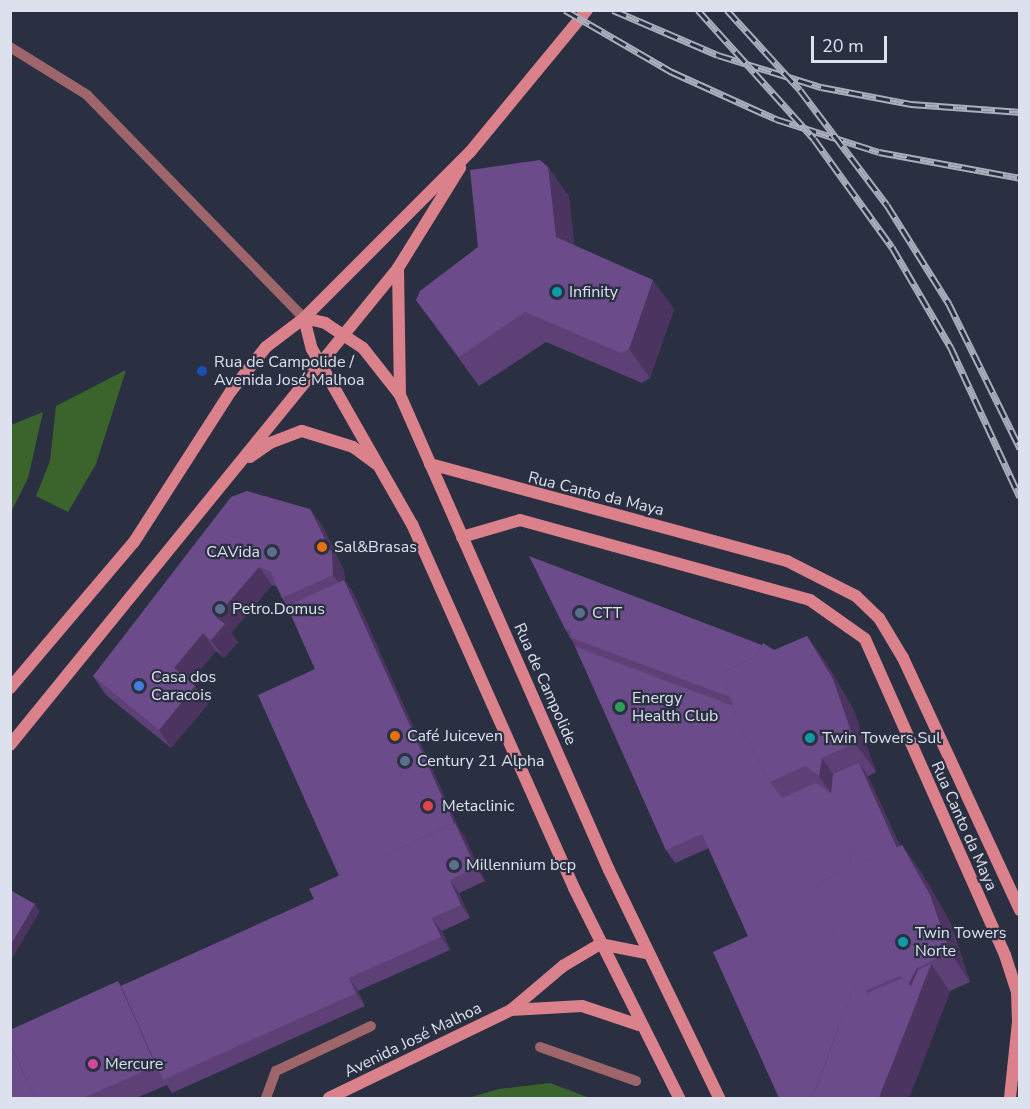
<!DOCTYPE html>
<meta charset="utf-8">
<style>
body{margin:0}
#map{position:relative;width:1030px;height:1109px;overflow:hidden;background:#2a3042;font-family:"Nunito Sans",sans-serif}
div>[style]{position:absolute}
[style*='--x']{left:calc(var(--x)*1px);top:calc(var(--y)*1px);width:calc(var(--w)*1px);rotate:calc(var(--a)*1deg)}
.green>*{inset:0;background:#3b632c}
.lane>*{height:10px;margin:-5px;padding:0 5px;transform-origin:5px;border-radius:5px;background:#9e656b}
.secondary>*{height:12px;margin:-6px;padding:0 6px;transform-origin:6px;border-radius:6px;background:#db818b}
.rail>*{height:7px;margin-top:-3.5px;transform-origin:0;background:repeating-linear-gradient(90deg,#2a3042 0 14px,#aaaebc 0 28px);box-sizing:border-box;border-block:2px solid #aaaebc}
.wall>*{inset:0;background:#5c4076}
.shaded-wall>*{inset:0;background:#4b3460}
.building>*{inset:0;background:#6b4b89}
.dots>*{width:16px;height:16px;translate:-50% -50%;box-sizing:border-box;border:3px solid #2a3042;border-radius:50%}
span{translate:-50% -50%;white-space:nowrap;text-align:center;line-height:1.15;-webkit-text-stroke:4.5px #2a3042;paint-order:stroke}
.poi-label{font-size:16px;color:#dde1ed}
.left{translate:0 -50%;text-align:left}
.right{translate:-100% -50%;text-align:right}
.street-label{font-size:16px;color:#dde1ed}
.frame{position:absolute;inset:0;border:12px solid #dde1ed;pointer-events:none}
.scale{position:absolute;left:811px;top:36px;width:76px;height:27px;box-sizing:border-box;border:3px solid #dde1ed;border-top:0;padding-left:8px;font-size:18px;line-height:21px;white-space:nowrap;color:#dde1ed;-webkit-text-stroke:4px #2a3042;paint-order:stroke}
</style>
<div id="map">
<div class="green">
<i style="clip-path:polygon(126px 370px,96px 464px,68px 512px,36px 496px,50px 461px,56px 406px)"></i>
<i style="clip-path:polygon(43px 412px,28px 478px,11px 512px,11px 425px)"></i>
<i style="clip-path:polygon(550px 1083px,590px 1098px,468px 1098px,499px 1089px)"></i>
</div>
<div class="lane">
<i style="--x:10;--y:47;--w:91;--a:31.9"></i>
<i style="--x:87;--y:95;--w:311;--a:45.8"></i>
<i style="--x:540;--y:1047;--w:102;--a:19.5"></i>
<i style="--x:266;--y:1098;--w:29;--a:-70"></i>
<i style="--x:276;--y:1071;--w:105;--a:-25.3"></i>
</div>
<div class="secondary">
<i style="--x:398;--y:268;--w:127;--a:89.1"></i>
<i style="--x:304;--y:318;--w:22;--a:13"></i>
<i style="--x:325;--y:323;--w:45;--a:33.3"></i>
<i style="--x:363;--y:348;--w:60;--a:51.8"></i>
<i style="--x:400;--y:395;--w:519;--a:66.25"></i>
<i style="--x:609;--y:870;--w:253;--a:64.2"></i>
<i style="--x:304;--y:318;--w:32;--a:76"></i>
<i style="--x:312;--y:349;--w:202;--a:60.3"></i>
<i style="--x:412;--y:524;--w:398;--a:66"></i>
<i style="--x:574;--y:888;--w:235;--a:63.4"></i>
<i style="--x:250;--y:457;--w:24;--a:-35"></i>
<i style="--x:270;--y:443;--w:34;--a:-21"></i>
<i style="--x:302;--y:431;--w:53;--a:17.4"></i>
<i style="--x:353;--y:447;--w:29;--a:36"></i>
<i style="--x:430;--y:464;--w:370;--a:15.2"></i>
<i style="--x:787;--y:561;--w:77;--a:26.9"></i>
<i style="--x:856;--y:596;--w:32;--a:44"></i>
<i style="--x:879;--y:618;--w:47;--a:59"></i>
<i style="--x:903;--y:658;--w:278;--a:65.1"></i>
<i style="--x:462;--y:537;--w:60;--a:-16.3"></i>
<i style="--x:520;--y:520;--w:301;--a:15.4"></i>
<i style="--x:810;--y:600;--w:67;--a:35.3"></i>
<i style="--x:865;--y:639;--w:346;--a:66.1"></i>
<i style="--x:1005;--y:955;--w:40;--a:72"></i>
<i style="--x:1017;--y:993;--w:29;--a:88"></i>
<i style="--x:1018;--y:1022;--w:76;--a:96"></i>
<i style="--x:10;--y:688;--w:192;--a:-49.7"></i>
<i style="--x:134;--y:542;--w:179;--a:-57.3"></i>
<i style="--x:231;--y:391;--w:56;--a:-51.5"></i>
<i style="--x:266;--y:347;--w:48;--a:-37.3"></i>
<i style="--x:304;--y:318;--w:235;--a:-45"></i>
<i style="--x:470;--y:152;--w:184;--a:-50.5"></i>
<i style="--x:10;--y:745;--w:615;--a:-50.87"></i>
<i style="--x:398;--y:268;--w:118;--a:-58.2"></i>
<i style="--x:511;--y:1010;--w:71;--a:-3.2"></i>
<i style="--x:582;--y:1006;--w:60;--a:18.4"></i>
<i style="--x:329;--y:1098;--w:202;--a:-25.8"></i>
<i style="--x:511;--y:1010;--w:68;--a:-40.2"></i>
<i style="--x:563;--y:966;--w:43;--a:-30.7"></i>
<i style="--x:600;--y:944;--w:47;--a:11.1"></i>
</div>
<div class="rail">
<i style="--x:565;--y:10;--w:124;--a:30.1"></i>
<i style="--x:672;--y:72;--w:114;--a:24.3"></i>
<i style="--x:776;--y:119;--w:108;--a:17.8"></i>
<i style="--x:879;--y:152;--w:143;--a:10.4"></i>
<i style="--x:613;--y:10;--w:114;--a:23.2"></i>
<i style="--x:718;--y:55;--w:108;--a:17.3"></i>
<i style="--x:821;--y:87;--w:92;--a:10.7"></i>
<i style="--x:911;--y:104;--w:109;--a:4.2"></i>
<i style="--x:698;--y:10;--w:173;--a:48"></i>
<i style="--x:814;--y:139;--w:133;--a:54.2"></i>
<i style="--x:892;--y:247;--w:117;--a:59.7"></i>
<i style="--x:951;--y:348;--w:164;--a:65.2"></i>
<i style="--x:727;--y:10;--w:108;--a:47.6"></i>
<i style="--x:800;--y:90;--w:144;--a:52.9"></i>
<i style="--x:887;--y:205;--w:117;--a:57.9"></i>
<i style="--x:949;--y:304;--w:161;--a:63.8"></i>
</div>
<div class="wall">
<i style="clip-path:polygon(548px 167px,569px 197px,574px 245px,674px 309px,650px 378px,642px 383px,546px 342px,479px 386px,416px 300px,478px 247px)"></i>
<i style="clip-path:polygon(310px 509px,323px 527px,344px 571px,345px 581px,352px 590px,459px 829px,464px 836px,485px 881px,459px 893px,470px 918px,442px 931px,450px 950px,358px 991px,365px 1006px,172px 1093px,167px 1085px,136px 1098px,10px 1098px,121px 986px,314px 899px,339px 876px,315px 669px,287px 606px,282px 598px,277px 587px,272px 585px,231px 633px,238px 642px,224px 658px,216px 651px,190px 682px,208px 704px,171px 748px,106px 695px,93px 676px)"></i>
<i style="clip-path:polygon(565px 629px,771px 648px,775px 650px,807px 636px,828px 666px,853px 709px,876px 772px,868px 776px,900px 846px,902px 845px,923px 875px,951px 924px,970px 982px,950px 991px,909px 1098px,748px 936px,709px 848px,675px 863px,666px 850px,574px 644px)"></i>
</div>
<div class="shaded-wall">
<i style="clip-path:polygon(548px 167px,569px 197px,577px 267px,556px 237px)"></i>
<i style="clip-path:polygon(653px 280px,674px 309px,650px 378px,629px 349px)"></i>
<i style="clip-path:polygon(310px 509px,323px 527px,344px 571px,345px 581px,352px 590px,459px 829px,464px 836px,485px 881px,476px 868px,455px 827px,346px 593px,333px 575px)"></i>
<i style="clip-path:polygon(259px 567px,272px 585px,231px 633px,238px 642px,224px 658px,211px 640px,216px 617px)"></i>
<i style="clip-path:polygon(203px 633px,216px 651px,187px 686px,174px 668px)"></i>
<i style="clip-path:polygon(807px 636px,828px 666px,853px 709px,876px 772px,855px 743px)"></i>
<i style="clip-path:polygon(195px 686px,208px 704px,171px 748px,159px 730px)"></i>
<i style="clip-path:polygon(822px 758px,842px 787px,840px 806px,819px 776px)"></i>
<i style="clip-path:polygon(859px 763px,868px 776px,914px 879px,905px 866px)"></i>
<i style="clip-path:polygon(902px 845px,923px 875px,951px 924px,970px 982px,950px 952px)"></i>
<i style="clip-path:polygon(450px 880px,459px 893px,470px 918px,461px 905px)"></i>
<i style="clip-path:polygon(35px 904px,40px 911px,10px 962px,10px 946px)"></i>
<i style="clip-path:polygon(432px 918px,442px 931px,450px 950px,441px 937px)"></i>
<i style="clip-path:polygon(931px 964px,950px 992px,909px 1098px,879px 1098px,919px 997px,909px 983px,917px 968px,925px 980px)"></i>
<i style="clip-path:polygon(349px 978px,358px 991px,365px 1006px,356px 993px)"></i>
<i style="clip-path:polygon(118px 981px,131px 1000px,165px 1079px,156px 1066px)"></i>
</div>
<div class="building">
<i style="clip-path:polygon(540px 160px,548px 167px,556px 237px,653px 280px,629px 349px,621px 353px,525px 312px,459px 357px,416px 300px,420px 291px,478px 247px,470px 170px)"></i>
<i style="clip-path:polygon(247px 491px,310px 509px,332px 553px,333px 575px,282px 598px,270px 571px,259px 567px,216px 617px,225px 624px,211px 640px,203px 633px,174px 668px,195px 686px,159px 730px,93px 676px,231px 497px)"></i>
<i style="clip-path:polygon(529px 556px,762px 645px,755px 657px,722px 673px,730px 697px,569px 637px,571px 631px,565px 629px)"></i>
<i style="clip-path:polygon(344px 580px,454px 823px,339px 876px,258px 695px,315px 669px,287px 606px)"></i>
<i style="clip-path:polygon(807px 636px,833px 679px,855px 743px,822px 758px,819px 776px,805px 766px,770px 782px,740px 726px,722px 673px,755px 657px,763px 643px,774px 650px)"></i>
<i style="clip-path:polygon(574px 644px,576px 647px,733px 706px,740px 726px,770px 782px,782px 798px,816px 783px,831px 793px,833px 774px,859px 763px,897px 848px,868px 861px,852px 850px,850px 868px,818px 883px,835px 936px,858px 977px,812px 1098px,779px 1098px,713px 952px,748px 936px,702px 834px,666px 850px)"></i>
<i style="clip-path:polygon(455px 823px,476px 868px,450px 880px,461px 905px,432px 918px,441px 937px,349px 978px,356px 993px,163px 1080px,121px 986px,314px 899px,309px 889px)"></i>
<i style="clip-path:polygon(902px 845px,930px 895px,950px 952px,917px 968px,909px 983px,900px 976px,865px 991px,835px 936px,818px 883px,850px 868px,852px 850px,868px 861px)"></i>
<i style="clip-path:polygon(10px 890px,35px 904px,10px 946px)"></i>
<i style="clip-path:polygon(931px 964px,879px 1098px,812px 1098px,858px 977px,867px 993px,902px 978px,911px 986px,918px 970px)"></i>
<i style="clip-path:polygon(118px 981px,156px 1066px,83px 1098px,35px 1098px,10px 1043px,10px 1030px)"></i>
<i style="clip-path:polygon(10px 1043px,35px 1098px,10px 1098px)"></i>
</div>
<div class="dots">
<i style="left:557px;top:292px;background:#0f9aa8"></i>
<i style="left:202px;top:371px;background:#1a4fb4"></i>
<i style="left:322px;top:547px;background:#e8710a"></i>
<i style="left:272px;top:552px;background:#5c6f8a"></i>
<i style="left:220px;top:609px;background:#5c6f8a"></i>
<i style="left:580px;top:613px;background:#5c6f8a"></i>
<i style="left:139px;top:686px;background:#3f7fe0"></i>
<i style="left:620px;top:707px;background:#2e9e5b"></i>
<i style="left:395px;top:736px;background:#e8710a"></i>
<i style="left:810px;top:738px;background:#0f9aa8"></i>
<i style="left:405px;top:761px;background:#5c6f8a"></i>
<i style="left:428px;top:806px;background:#e0444e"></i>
<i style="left:454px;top:865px;background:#5c6f8a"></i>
<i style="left:903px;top:942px;background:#0f9aa8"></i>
<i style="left:93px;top:1064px;background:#d1479c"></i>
</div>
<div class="poi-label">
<span class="left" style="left:569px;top:292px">Infinity</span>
<span class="left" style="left:214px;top:371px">Rua de Campolide /<br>Avenida José Malhoa</span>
<span class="left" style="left:334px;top:547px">Sal&amp;Brasas</span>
<span class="right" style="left:260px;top:552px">CAVida</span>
<span class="left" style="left:232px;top:609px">Petro.Domus</span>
<span class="left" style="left:592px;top:613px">CTT</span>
<span class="left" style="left:151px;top:686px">Casa dos<br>Caracois</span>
<span class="left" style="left:632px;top:707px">Energy<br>Health Club</span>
<span class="left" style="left:407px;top:736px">Café Juiceven</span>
<span class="left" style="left:822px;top:738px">Twin Towers Sul</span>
<span class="left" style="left:417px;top:761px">Century 21 Alpha</span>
<span class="left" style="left:442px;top:806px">Metaclinic</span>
<span class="left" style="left:466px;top:865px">Millennium bcp</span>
<span class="left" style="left:915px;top:942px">Twin Towers<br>Norte</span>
<span class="left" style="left:105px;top:1064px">Mercure</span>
</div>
<div class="street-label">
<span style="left:596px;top:494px;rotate:14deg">Rua Canto da Maya</span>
<span style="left:545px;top:684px;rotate:66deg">Rua de Campolide</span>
<span style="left:964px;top:826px;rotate:66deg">Rua Canto da Maya</span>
<span style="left:413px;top:1040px;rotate:-26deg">Avenida José Malhoa</span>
</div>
<div class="frame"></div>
<div class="scale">20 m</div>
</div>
